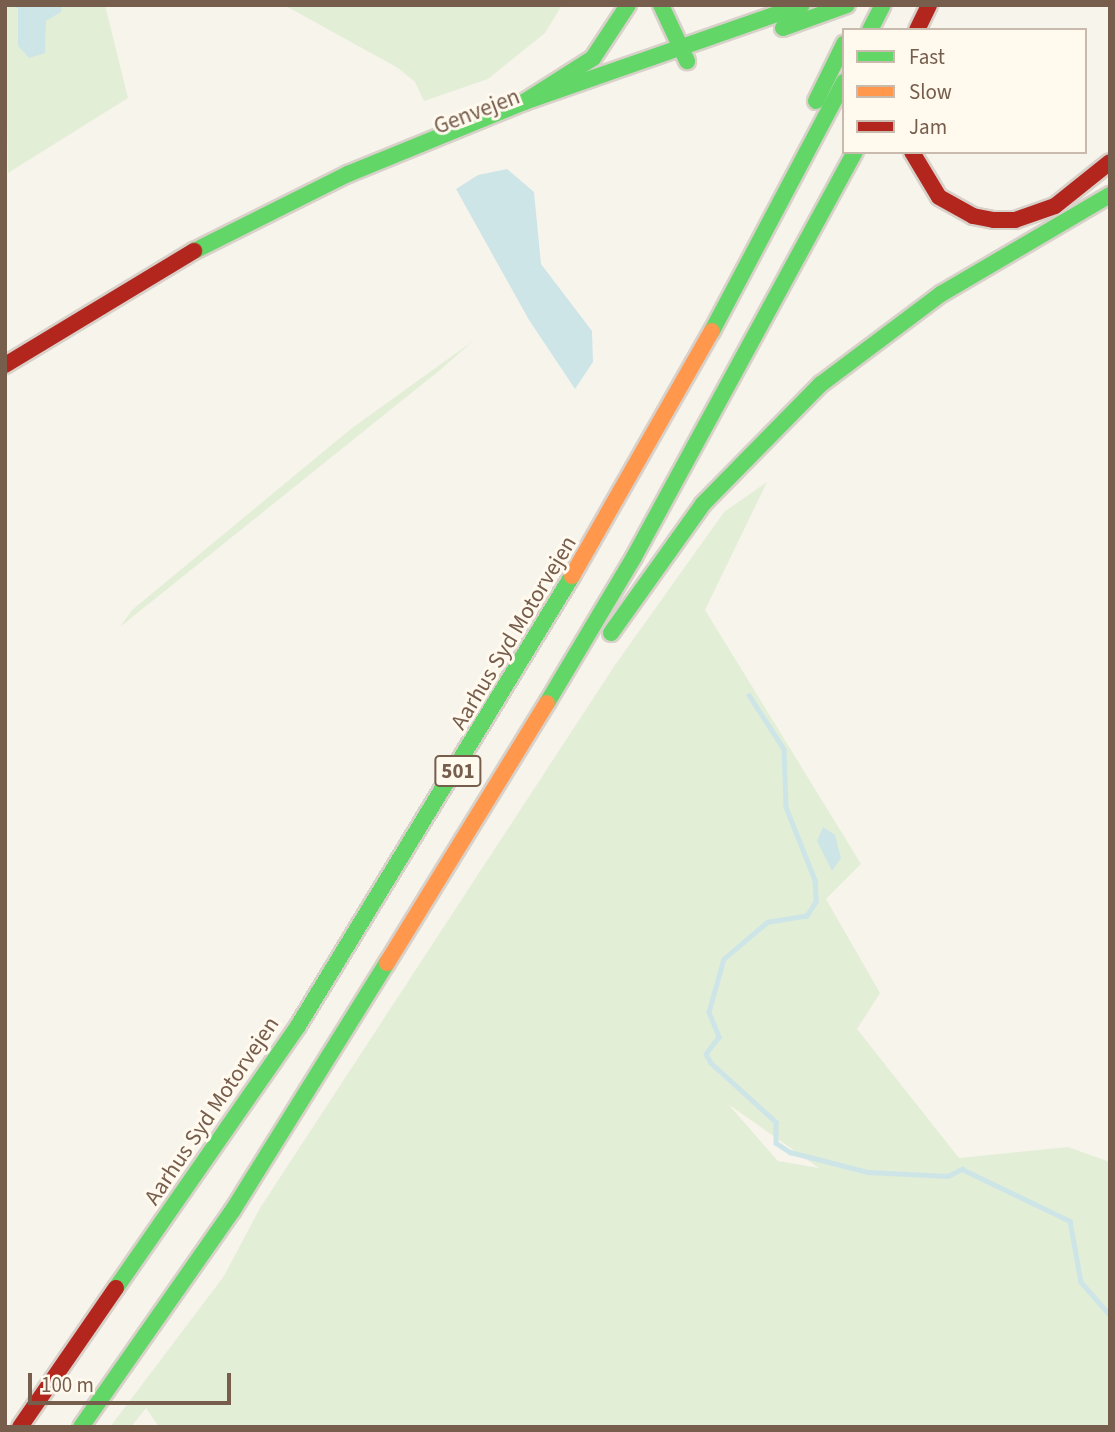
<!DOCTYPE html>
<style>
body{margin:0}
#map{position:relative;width:1115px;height:1432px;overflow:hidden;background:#f7f4ec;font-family:"Source Sans 3",sans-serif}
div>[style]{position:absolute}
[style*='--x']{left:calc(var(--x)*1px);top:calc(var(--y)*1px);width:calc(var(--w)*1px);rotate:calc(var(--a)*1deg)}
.green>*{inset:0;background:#e3eed7}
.water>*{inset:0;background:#cee5e8}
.stream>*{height:4.5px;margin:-2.25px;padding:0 2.25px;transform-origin:2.25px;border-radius:2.25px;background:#cee5e8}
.roads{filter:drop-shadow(2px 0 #d8d1ca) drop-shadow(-2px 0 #d8d1ca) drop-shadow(0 2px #d8d1ca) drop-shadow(0 -2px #d8d1ca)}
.fast>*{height:16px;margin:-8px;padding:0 8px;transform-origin:8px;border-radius:8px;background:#63d668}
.slow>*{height:16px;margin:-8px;padding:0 8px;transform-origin:8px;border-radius:8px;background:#ff974d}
.jam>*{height:16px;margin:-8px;padding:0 8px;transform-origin:8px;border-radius:8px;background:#b3261e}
span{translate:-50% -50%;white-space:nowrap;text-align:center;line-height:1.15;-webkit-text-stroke:6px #fff9ee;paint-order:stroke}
.shield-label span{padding:2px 5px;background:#fff9ee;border:2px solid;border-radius:5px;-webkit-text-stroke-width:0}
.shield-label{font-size:21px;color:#765d4c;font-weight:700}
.street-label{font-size:23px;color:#765d4c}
.frame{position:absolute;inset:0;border:7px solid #765d4c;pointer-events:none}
.legend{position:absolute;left:842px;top:28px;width:245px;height:126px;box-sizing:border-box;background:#fff9ee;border:2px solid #c8bbad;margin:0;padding:9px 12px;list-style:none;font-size:21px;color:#765d4c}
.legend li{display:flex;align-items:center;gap:14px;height:35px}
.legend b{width:35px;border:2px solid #c8bbad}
.scale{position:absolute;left:28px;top:1373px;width:203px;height:32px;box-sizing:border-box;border:4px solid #765d4c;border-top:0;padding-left:9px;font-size:21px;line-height:24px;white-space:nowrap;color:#765d4c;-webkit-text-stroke:5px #fff9ee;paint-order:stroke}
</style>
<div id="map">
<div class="green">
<i style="clip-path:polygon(5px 5px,105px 5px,128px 98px,8px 173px)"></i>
<i style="clip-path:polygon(284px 5px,562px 5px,545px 33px,488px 79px,424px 101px,415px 82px,398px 68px)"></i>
<i style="clip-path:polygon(473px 341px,440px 370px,120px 627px,132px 610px,352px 428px)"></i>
<i style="clip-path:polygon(evenodd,767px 482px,705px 610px,861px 864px,826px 899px,880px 993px,857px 1029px,959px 1158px,1068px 1147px,1110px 1162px,1110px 1427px,159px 1427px,146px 1408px,131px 1427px,110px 1427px,224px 1276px,260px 1208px,615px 665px,724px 512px,767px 482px,728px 1104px,819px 1168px,778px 1161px,728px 1104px)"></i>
</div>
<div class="water">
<i style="clip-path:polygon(5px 5px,62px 5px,61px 12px,46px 21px,45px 53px,29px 58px,18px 46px,18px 8px)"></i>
<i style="clip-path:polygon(507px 169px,534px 192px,541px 264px,592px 331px,593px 362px,575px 389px,529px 320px,456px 189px,478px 175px)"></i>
<i style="clip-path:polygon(823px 827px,835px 835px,841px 858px,832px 871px,817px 841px)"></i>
</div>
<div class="stream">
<i style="--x:749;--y:695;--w:64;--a:57.1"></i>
<i style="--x:784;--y:749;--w:58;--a:88"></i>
<i style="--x:786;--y:807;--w:79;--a:68.3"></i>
<i style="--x:815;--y:880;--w:22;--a:87"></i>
<i style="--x:816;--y:902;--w:17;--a:123"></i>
<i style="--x:807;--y:916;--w:39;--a:171"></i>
<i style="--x:768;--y:922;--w:57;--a:139.9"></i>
<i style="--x:724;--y:959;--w:55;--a:105.8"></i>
<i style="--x:709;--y:1012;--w:27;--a:68"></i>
<i style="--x:719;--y:1037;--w:21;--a:127"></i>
<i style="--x:706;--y:1054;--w:10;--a:61"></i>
<i style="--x:711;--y:1063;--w:88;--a:42.2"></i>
<i style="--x:776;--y:1122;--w:21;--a:90"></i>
<i style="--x:776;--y:1143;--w:17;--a:33"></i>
<i style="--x:790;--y:1152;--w:81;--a:14.4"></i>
<i style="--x:868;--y:1172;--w:80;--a:2.9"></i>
<i style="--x:948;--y:1176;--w:16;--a:-27"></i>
<i style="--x:962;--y:1169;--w:120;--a:25.7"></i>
<i style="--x:1070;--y:1221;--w:62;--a:79.8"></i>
<i style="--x:1081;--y:1282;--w:44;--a:48.7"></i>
</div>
<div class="roads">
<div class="fast">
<i style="--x:661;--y:5;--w:62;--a:65.1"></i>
<i style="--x:783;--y:28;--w:68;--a:-19.8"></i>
<i style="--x:870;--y:30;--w:28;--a:-63"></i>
<i style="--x:816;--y:101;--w:64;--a:-63.8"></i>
<i style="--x:524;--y:102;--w:82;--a:-32.5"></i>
<i style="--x:593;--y:58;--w:64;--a:-56.6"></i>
<i style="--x:194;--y:251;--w:172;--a:-26.6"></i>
<i style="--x:348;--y:174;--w:190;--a:-22.2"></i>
<i style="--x:524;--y:102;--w:294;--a:-19.2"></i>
<i style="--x:712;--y:331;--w:282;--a:-62.1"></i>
<i style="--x:611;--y:633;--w:158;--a:-54.5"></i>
<i style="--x:703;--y:504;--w:168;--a:-45.5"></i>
<i style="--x:821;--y:384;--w:150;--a:-36.9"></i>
<i style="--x:941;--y:294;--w:196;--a:-30.4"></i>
<i style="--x:547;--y:703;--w:170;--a:-59.2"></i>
<i style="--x:634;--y:557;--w:461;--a:-61.4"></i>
<i style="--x:116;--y:1288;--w:319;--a:-55.2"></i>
<i style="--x:298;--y:1026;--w:527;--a:-58.66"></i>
<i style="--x:81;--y:1427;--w:265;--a:-55"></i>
<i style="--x:233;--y:1210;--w:291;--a:-58.1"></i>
</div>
<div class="slow">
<i style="--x:572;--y:576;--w:282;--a:-60.3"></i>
<i style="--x:387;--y:963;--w:305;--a:-58.4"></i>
</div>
<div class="jam">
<i style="--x:917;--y:30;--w:28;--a:-64"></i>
<i style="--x:912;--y:152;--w:52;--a:59"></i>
<i style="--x:939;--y:197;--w:39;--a:29"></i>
<i style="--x:973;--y:216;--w:21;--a:11"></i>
<i style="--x:994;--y:220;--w:21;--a:0"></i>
<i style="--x:1015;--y:220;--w:42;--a:-19.3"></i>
<i style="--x:1055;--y:206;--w:70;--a:-38.7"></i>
<i style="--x:5;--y:365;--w:221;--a:-31.1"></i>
<i style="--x:20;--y:1427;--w:169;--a:-55.4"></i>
</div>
</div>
<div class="shield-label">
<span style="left:458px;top:771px">501</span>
</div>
<div class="street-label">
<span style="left:477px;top:112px;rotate:-21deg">Genvejen</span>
<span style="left:514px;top:633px;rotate:-59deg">Aarhus Syd Motorvejen</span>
<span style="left:212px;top:1111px;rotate:-56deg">Aarhus Syd Motorvejen</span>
</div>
<div class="frame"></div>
<ul class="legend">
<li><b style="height:9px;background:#63d668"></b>Fast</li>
<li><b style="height:9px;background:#ff974d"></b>Slow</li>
<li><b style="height:9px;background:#b3261e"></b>Jam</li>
</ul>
<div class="scale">100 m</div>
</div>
